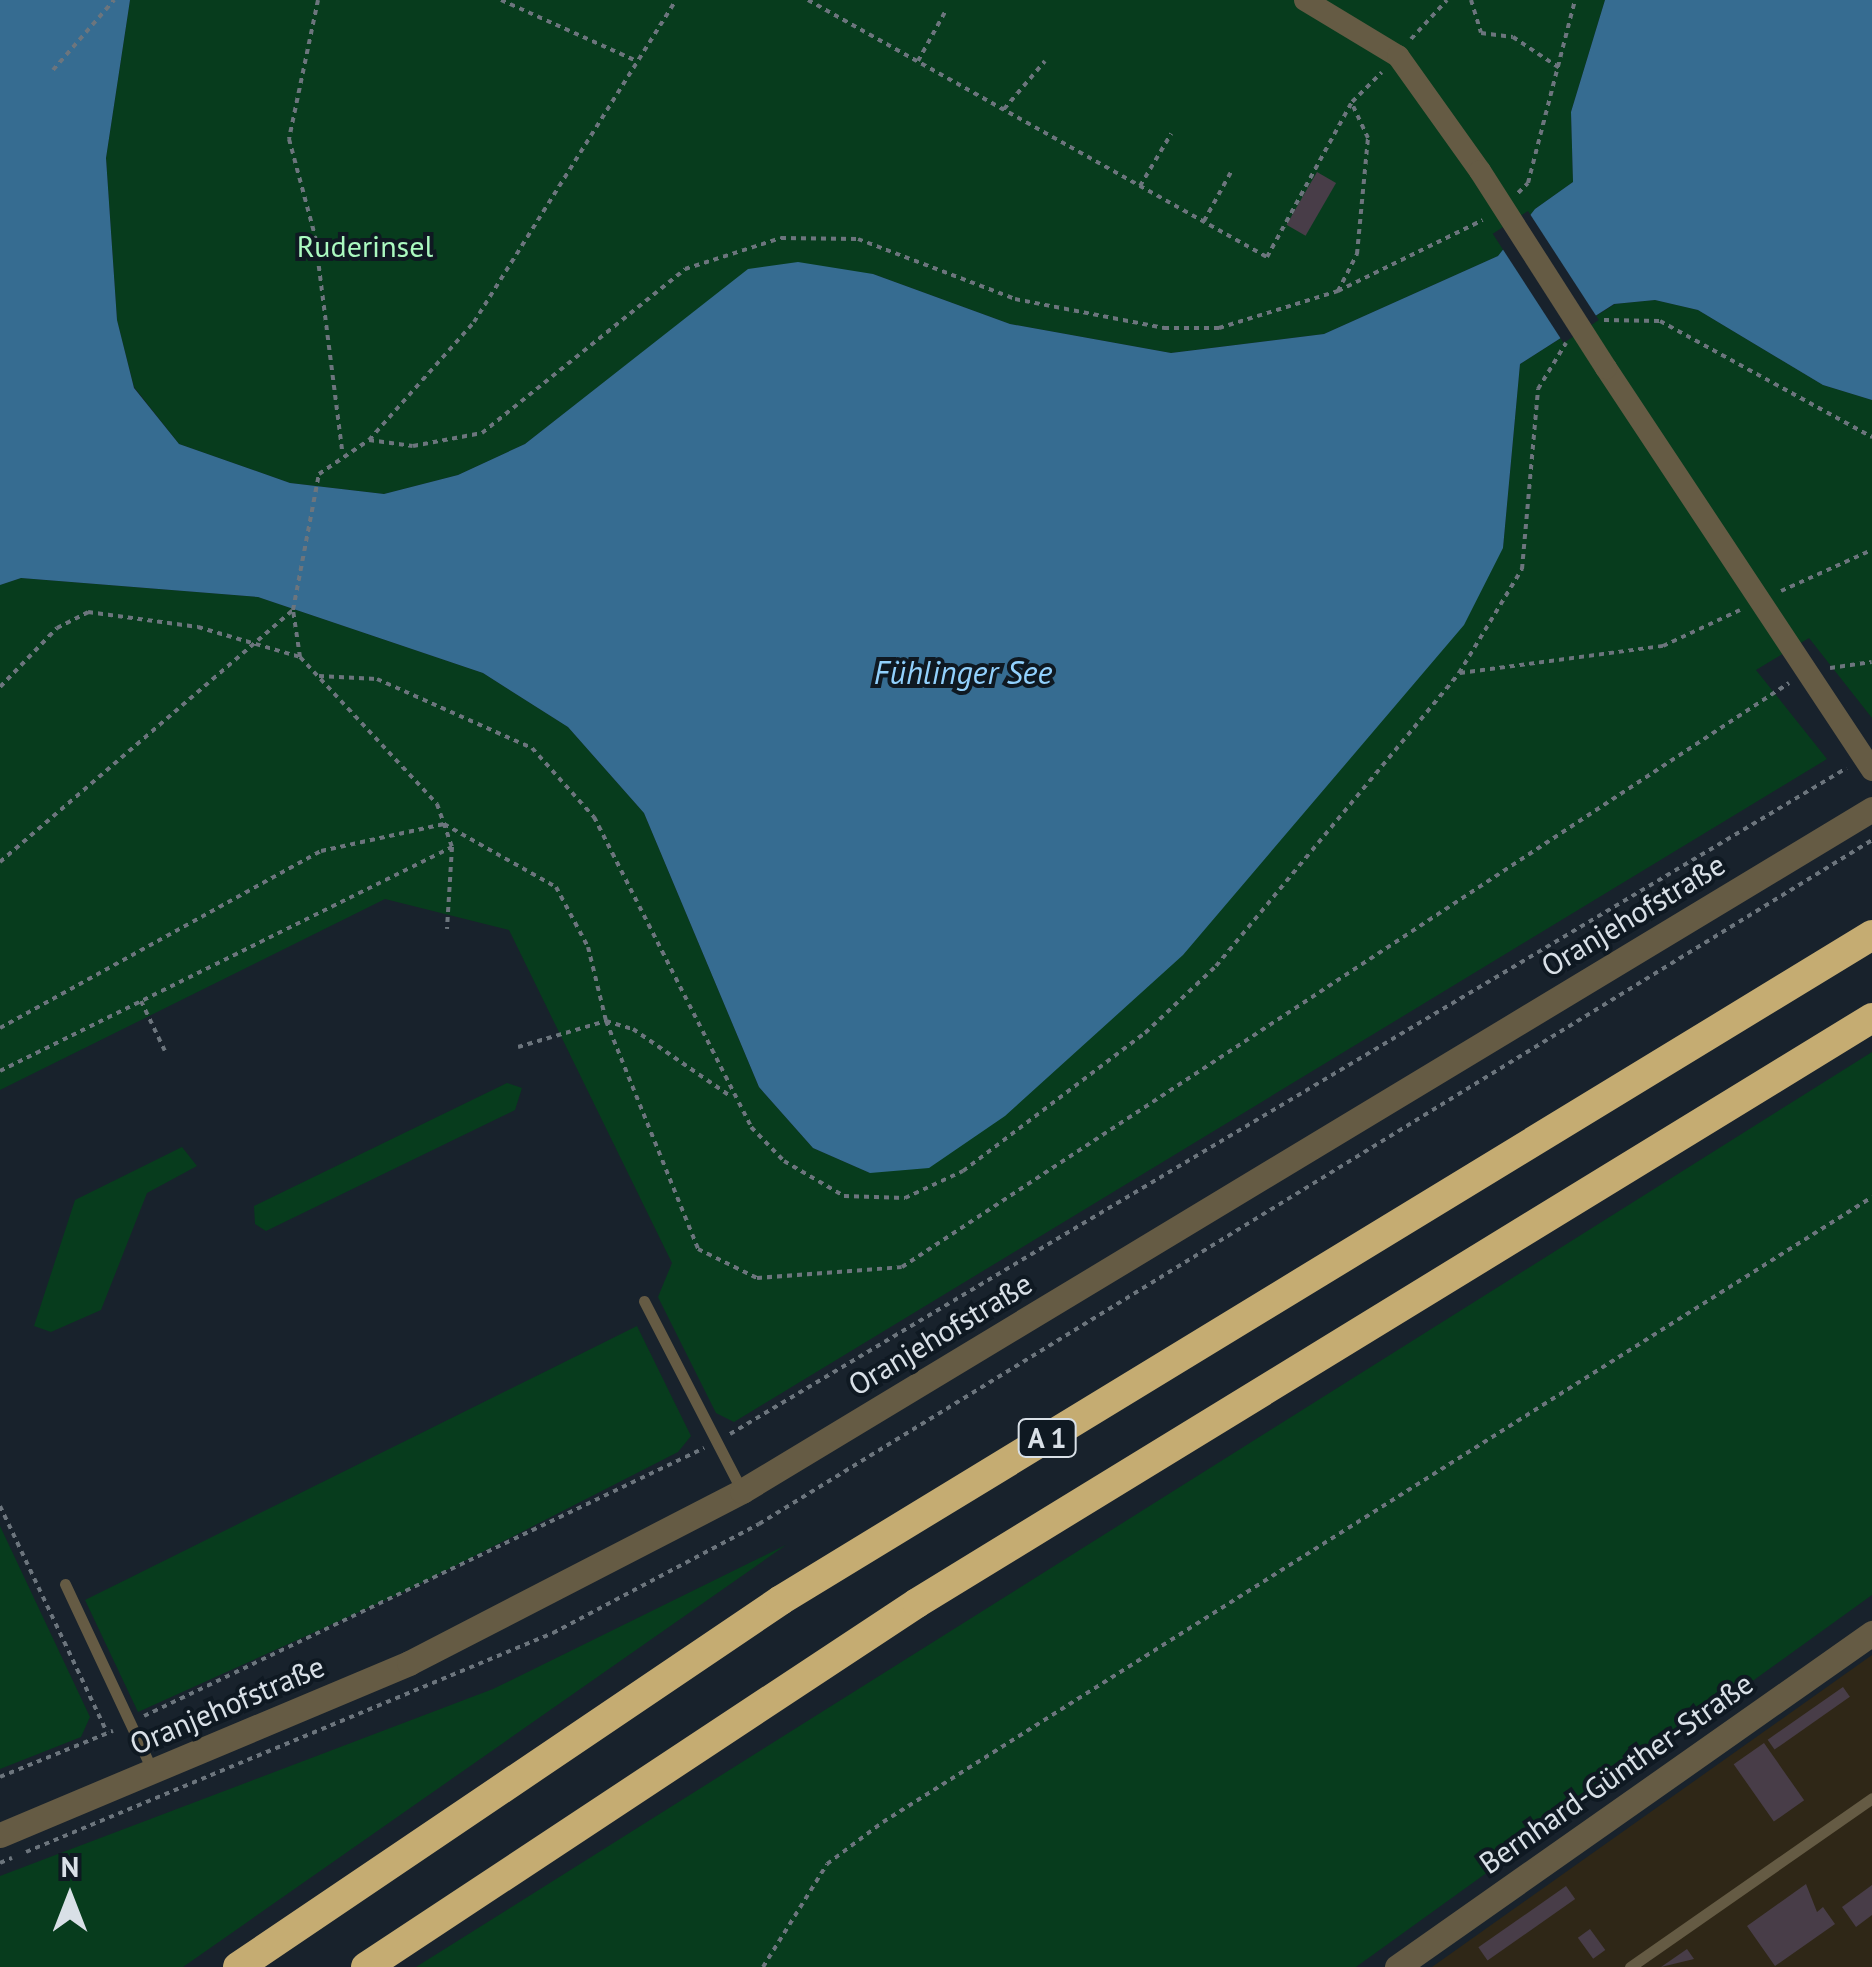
<!DOCTYPE html>
<meta charset="utf-8">
<style>
body{margin:0}
#map{position:relative;width:1872px;height:1967px;overflow:hidden;background:#18222c;font-family:"PT Sans",sans-serif}
div>[style]{position:absolute}
[style*='--x']{left:calc(var(--x)*1px);top:calc(var(--y)*1px);width:calc(var(--w)*1px);rotate:calc(var(--a)*1deg)}
.industrial>*{inset:0;background:#2f2717}
.green>*{inset:0;background:#073c1d}
.water>*{inset:0;background:#366c91}
.pier>*{inset:0;background:#18222c;transform-origin:0 0}
.building>*{inset:0;background:#483d48;transform-origin:0 0}
.path>*{height:4px;margin-top:-2px;transform-origin:0;background:repeating-linear-gradient(90deg,#6c757d 0 5px,transparent 0 10px)}
.service>*{height:11px;margin:-5.5px;padding:0 5.5px;transform-origin:5.5px;border-radius:5.5px;background:#655b44}
.minor>*{height:22px;margin:-11px;padding:0 11px;transform-origin:11px;border-radius:11px;background:#655b44}
.tertiary>*{height:25px;margin:-12.5px;padding:0 12.5px;transform-origin:12.5px;border-radius:12.5px;background:#655b44}
.motorway>*{height:30px;margin:-15px;padding:0 15px;transform-origin:15px;border-radius:15px;background:#c5ac72}
.minor-bridge>*{height:22px;margin:-11px;padding:0 11px;transform-origin:11px;border-radius:11px;background:#655b44}
span{translate:-50% -50%;white-space:nowrap;text-align:center;line-height:1.15;-webkit-text-stroke:8px #0f1922;paint-order:stroke}
.shield-label span{padding:2px 8px;background:#0f1922;border:2px solid;border-radius:8px;-webkit-text-stroke-width:0}
.shield-label{font-size:28px;color:#d9e0e7;font-weight:700}
.park-label{font-size:30px;color:#abfac0}
.street-label{font-size:30px;color:#d9e0e7}
.water-label{font-size:32px;color:#92d1fd;font-style:italic}
.north{position:absolute;left:20px;top:1847px;width:100px;height:100px;-webkit-text-stroke:8px #0f1922;paint-order:stroke;rotate:0deg;font-size:28px;font-weight:700;line-height:40px;text-align:center;color:#d9e0e7}
.north::after{content:'';display:block;margin:auto;width:35px;height:45px;background:#d9e0e7;clip-path:polygon(50% 0,100% 100%,50% 72%,0 100%)}
</style>
<div id="map">
<div class="industrial">
<i style="clip-path:polygon(1872px 1655px,1872px 1967px,1432px 1967px)"></i>
</div>
<div class="green">
<i style="clip-path:polygon(130px 0,1605px 0,1571px 112px,1573px 182px,1535px 209px,1498px 256px,1324px 334px,1171px 353px,1010px 324px,873px 274px,749px 269px,525px 444px,458px 475px,384px 494px,290px 483px,179px 444px,134px 387px,117px 320px,106px 158px)"></i>
<i style="clip-path:polygon(1655px 300px,1698px 310px,1823px 385px,1872px 400px,1872px 718px,1809px 638px,1756px 670px,1827px 759px,734px 1422px,716px 1413px,658px 1297px,672px 1263px,509px 930px,385px 899px,0 1090px,0 585px,21px 578px,258px 597px,483px 673px,568px 727px,644px 813px,759px 1087px,813px 1148px,870px 1173px,1503px 548px,1520px 364px,1615px 304px)"></i>
<i style="clip-path:polygon(1872px 1052px,1872px 1595px,1356px 1967px,416px 1967px)"></i>
<i style="clip-path:polygon(507px 1083px,522px 1088px,515px 1110px,266px 1231px,255px 1224px,254px 1206px)"></i>
<i style="clip-path:polygon(182px 1147px,197px 1166px,147px 1193px,101px 1310px,51px 1332px,34px 1326px,75px 1200px)"></i>
<i style="clip-path:polygon(637px 1326px,691px 1436px,678px 1452px,408px 1590px,138px 1712px,85px 1600px)"></i>
<i style="clip-path:polygon(0 1526px,90px 1717px,81px 1737px,0 1769px)"></i>
<i style="clip-path:polygon(786px 1545px,183px 1967px,0 1967px,0 1876px,493px 1689px)"></i>
</div>
<div class="water">
<i style="clip-path:polygon(0 0,130px 0,106px 158px,117px 320px,134px 388px,179px 444px,290px 483px,384px 494px,458px 475px,525px 444px,748px 269px,798px 262px,873px 274px,1010px 324px,1171px 353px,1324px 334px,1498px 256px,1535px 209px,1573px 182px,1571px 112px,1605px 0,1872px 0,1872px 400px,1823px 385px,1698px 310px,1655px 300px,1614px 304px,1520px 364px,1503px 548px,1464px 625px,1183px 955px,1005px 1116px,929px 1168px,870px 1173px,813px 1148px,759px 1087px,644px 813px,568px 727px,483px 673px,258px 597px,21px 578px,0 585px)"></i>
</div>
<div class="pier">
<i style="left:1528px;top:211px;width:130px;height:42px;rotate:57deg"></i>
</div>
<div class="building">
<i style="left:1317px;top:172px;width:22px;height:61px;rotate:30deg"></i>
<i style="left:1843px;top:1687px;width:12px;height:92px;rotate:55deg"></i>
<i style="left:1764px;top:1743px;width:70px;height:37px;rotate:55deg"></i>
<i style="clip-path:polygon(1806px 1884px,1817px 1912px,1823px 1907px,1835px 1924px,1775px 1966px,1747px 1926px)"></i>
<i style="clip-path:polygon(1872px 1885px,1872px 1915px,1856px 1927px,1842px 1907px)"></i>
<i style="left:1566px;top:1886px;width:16px;height:107px;rotate:55deg"></i>
<i style="left:1590px;top:1929px;width:26px;height:15px;rotate:54deg"></i>
<i style="clip-path:polygon(1687px 1949px,1694px 1959px,1661px 1967px)"></i>
</div>
<div class="path">
<i style="--x:318;--y:0;--w:142;--a:101.8"></i>
<i style="--x:289;--y:139;--w:100;--a:75"></i>
<i style="--x:315;--y:236;--w:217;--a:82.8"></i>
<i style="--x:501;--y:0;--w:149;--a:24.2"></i>
<i style="--x:808;--y:0;--w:526;--a:29.25"></i>
<i style="--x:1267;--y:257;--w:177;--a:-61.3"></i>
<i style="--x:1352;--y:102;--w:42;--a:-45"></i>
<i style="--x:1471;--y:0;--w:34;--a:73"></i>
<i style="--x:1481;--y:33;--w:32;--a:7"></i>
<i style="--x:1513;--y:37;--w:58;--a:33.7"></i>
<i style="--x:1411;--y:39;--w:53;--a:-47.3"></i>
<i style="--x:918;--y:61;--w:58;--a:-61.2"></i>
<i style="--x:53;--y:70;--w:93;--a:-48.9"></i>
<i style="--x:1004;--y:109;--w:63;--a:-49.5"></i>
<i style="--x:1140;--y:186;--w:61;--a:-59.2"></i>
<i style="--x:1518;--y:193;--w:14;--a:-45"></i>
<i style="--x:1528;--y:183;--w:189;--a:-75.6"></i>
<i style="--x:1204;--y:221;--w:58;--a:-61.2"></i>
<i style="--x:1338;--y:291;--w:42;--a:-62.8"></i>
<i style="--x:1357;--y:254;--w:117;--a:-84.6"></i>
<i style="--x:1368;--y:138;--w:38;--a:-115"></i>
<i style="--x:1604;--y:320;--w:56;--a:1"></i>
<i style="--x:1660;--y:321;--w:242;--a:28.7"></i>
<i style="--x:369;--y:440;--w:44;--a:7.8"></i>
<i style="--x:413;--y:446;--w:70;--a:-10.7"></i>
<i style="--x:482;--y:433;--w:261;--a:-38.9"></i>
<i style="--x:685;--y:269;--w:101;--a:-17.9"></i>
<i style="--x:781;--y:238;--w:77;--a:0.7"></i>
<i style="--x:858;--y:239;--w:168;--a:20.9"></i>
<i style="--x:1015;--y:299;--w:152;--a:11"></i>
<i style="--x:1164;--y:328;--w:55;--a:0"></i>
<i style="--x:1219;--y:328;--w:125;--a:-17.3"></i>
<i style="--x:1338;--y:291;--w:161;--a:-26.1"></i>
<i style="--x:1781;--y:591;--w:100;--a:-24.3"></i>
<i style="--x:300;--y:657;--w:48;--a:-98.5"></i>
<i style="--x:293;--y:610;--w:138;--a:-79.2"></i>
<i style="--x:319;--y:474;--w:60;--a:-34.2"></i>
<i style="--x:369;--y:440;--w:158;--a:-48.3"></i>
<i style="--x:474;--y:322;--w:380;--a:-57.9"></i>
<i style="--x:1830;--y:668;--w:42;--a:-8.1"></i>
<i style="--x:1460;--y:673;--w:205;--a:-7.6"></i>
<i style="--x:1663;--y:646;--w:85;--a:-25.1"></i>
<i style="--x:319;--y:676;--w:58;--a:3"></i>
<i style="--x:377;--y:679;--w:170;--a:24"></i>
<i style="--x:532;--y:748;--w:93;--a:48.1"></i>
<i style="--x:594;--y:817;--w:347;--a:63.1"></i>
<i style="--x:751;--y:1127;--w:47;--a:45.9"></i>
<i style="--x:784;--y:1161;--w:69;--a:30.3"></i>
<i style="--x:844;--y:1196;--w:61;--a:1.9"></i>
<i style="--x:905;--y:1198;--w:64;--a:-25"></i>
<i style="--x:963;--y:1171;--w:228;--a:-37.2"></i>
<i style="--x:1145;--y:1033;--w:98;--a:-43.3"></i>
<i style="--x:1216;--y:966;--w:381;--a:-50.3"></i>
<i style="--x:1459;--y:673;--w:122;--a:-58.8"></i>
<i style="--x:1522;--y:569;--w:181;--a:-84.9"></i>
<i style="--x:1538;--y:389;--w:54;--a:-58.7"></i>
<i style="--x:0;--y:687;--w:82;--a:-46"></i>
<i style="--x:57;--y:628;--w:35;--a:-27"></i>
<i style="--x:88;--y:612;--w:111;--a:7.8"></i>
<i style="--x:198;--y:627;--w:106;--a:16.4"></i>
<i style="--x:300;--y:657;--w:201;--a:47"></i>
<i style="--x:437;--y:804;--w:46;--a:70.8"></i>
<i style="--x:452;--y:847;--w:82;--a:93.5"></i>
<i style="--x:0;--y:862;--w:386;--a:-40.7"></i>
<i style="--x:141;--y:1001;--w:55;--a:64.4"></i>
<i style="--x:0;--y:1028;--w:367;--a:-28.9"></i>
<i style="--x:321;--y:851;--w:126;--a:-12.4"></i>
<i style="--x:444;--y:824;--w:129;--a:29.4"></i>
<i style="--x:556;--y:887;--w:68;--a:61.9"></i>
<i style="--x:588;--y:947;--w:76;--a:76.3"></i>
<i style="--x:606;--y:1021;--w:246;--a:68"></i>
<i style="--x:698;--y:1249;--w:66;--a:26.2"></i>
<i style="--x:757;--y:1278;--w:145;--a:-4.3"></i>
<i style="--x:902;--y:1267;--w:1062;--a:-33.36"></i>
<i style="--x:518;--y:1047;--w:92;--a:-16.5"></i>
<i style="--x:606;--y:1021;--w:28;--a:17"></i>
<i style="--x:633;--y:1029;--w:118;--a:34.6"></i>
<i style="--x:0;--y:1071;--w:504;--a:-26.36"></i>
<i style="--x:730;--y:1434;--w:1300;--a:-30.81"></i>
<i style="--x:0;--y:1506;--w:250;--a:64.7"></i>
<i style="--x:144;--y:1716;--w:621;--a:-25.57"></i>
<i style="--x:0;--y:1777;--w:122;--a:-22.2"></i>
<i style="--x:26;--y:1852;--w:571;--a:-22.57"></i>
<i style="--x:553;--y:1633;--w:233;--a:-27.9"></i>
<i style="--x:759;--y:1524;--w:1306;--a:-31.57"></i>
<i style="--x:0;--y:1863;--w:13;--a:-23"></i>
<i style="--x:763;--y:1967;--w:121;--a:-58.1"></i>
<i style="--x:827;--y:1864;--w:70;--a:-36.9"></i>
<i style="--x:883;--y:1822;--w:1170;--a:-32.29"></i>
</div>
<div class="service">
<i style="--x:644;--y:1301;--w:214;--a:62.7"></i>
<i style="--x:65;--y:1584;--w:205;--a:64.9"></i>
<i style="--x:1630;--y:1967;--w:295;--a:-34.9"></i>
</div>
<div class="minor">
<i style="--x:1305;--y:0;--w:109;--a:31.1"></i>
<i style="--x:1398;--y:56;--w:141;--a:54.5"></i>
<i style="--x:1606;--y:368;--w:482;--a:56.5"></i>
</div>
<div class="tertiary">
<i style="--x:0;--y:1835;--w:444;--a:-22.8"></i>
<i style="--x:409;--y:1663;--w:375;--a:-27.3"></i>
<i style="--x:742;--y:1491;--w:1320;--a:-31.11"></i>
<i style="--x:1397;--y:1967;--w:581;--a:-35.11"></i>
</div>
<div class="motorway">
<i style="--x:238;--y:1967;--w:655;--a:-34.05"></i>
<i style="--x:781;--y:1600;--w:1278;--a:-31.36"></i>
<i style="--x:366;--y:1967;--w:660;--a:-33.45"></i>
<i style="--x:917;--y:1603;--w:1120;--a:-31.49"></i>
</div>
<div class="minor-bridge">
<i style="--x:1480;--y:171;--w:234;--a:57.4"></i>
</div>
<div class="shield-label">
<span style="left:1047px;top:1438px">A 1</span>
</div>
<div class="park-label">
<span style="left:365px;top:246px">Ruderinsel</span>
</div>
<div class="street-label">
<span style="left:1633px;top:915px;rotate:-31deg">Oranjehofstraße</span>
<span style="left:940px;top:1334px;rotate:-31deg">Oranjehofstraße</span>
<span style="left:227px;top:1705px;rotate:-23deg">Oranjehofstraße</span>
<span style="left:1616px;top:1773px;rotate:-35deg">Bernhard-Günther-Straße</span>
</div>
<div class="water-label">
<span style="left:963px;top:672px">Fühlinger See</span>
</div>
<div class="north">N</div>
</div>
